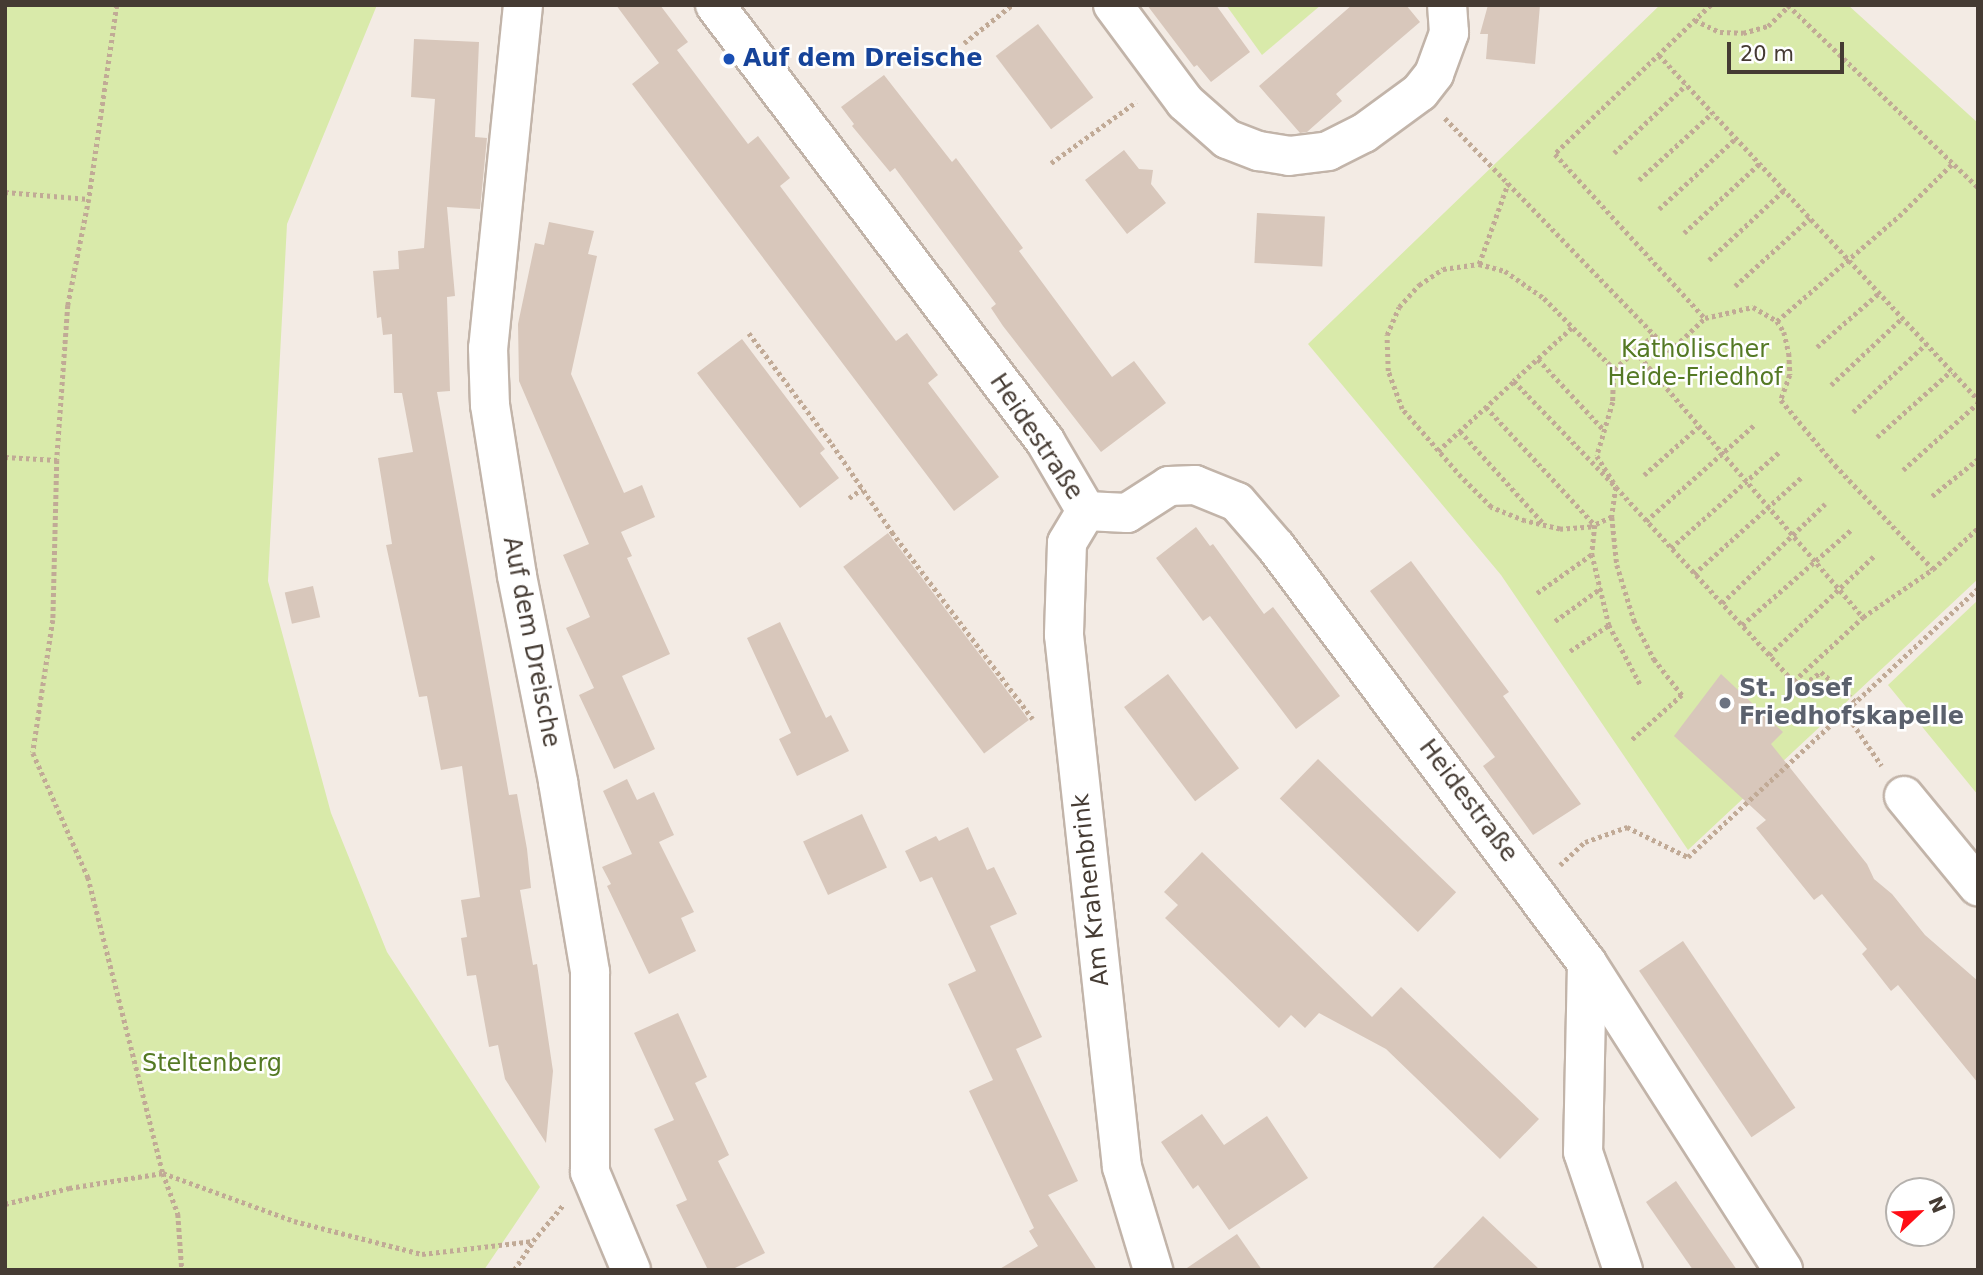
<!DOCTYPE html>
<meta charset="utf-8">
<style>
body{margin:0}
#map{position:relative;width:1983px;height:1275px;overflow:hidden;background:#f3ebe4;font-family:"DejaVu Sans",sans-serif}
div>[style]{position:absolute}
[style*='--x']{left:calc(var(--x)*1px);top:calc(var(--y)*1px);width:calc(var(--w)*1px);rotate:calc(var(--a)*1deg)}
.green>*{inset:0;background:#d9eaaa}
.building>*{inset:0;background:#d8c7bb;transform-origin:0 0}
.path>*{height:4.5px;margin-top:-2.25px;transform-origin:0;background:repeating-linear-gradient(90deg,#c1aa96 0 3.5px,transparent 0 7px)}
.roads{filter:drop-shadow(2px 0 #c2b4a9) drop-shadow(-2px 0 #c2b4a9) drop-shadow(0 2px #c2b4a9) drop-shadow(0 -2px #c2b4a9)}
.minor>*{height:38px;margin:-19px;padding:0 19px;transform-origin:19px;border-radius:19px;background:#fff}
.dots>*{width:19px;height:19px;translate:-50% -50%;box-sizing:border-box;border:4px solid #fff;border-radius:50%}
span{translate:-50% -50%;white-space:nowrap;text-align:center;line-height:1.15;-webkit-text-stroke:5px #fff;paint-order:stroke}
.transit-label{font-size:24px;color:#164399;font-weight:700}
.left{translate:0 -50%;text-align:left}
.park-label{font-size:24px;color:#547924}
.street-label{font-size:24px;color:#453b33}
.worship-label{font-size:24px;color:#5b616d;font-weight:700}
.frame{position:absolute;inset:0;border:7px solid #453b33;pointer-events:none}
.north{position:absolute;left:1885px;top:1177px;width:70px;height:70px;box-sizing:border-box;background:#fff;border:2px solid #b5b1ad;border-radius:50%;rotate:67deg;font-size:19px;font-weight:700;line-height:28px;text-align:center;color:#453b33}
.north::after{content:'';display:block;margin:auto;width:24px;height:32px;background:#ff0e16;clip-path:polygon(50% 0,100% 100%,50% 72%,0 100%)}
.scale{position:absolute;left:1727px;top:42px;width:117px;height:32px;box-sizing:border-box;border:4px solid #453b33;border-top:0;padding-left:9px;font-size:21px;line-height:24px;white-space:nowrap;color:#453b33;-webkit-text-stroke:5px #fff;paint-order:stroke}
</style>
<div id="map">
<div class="green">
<i style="clip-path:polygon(5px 5px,377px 5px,287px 224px,268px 581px,331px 813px,387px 952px,540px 1187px,484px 1270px,5px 1270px)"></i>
<i style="clip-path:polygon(1226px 5px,1321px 5px,1262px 55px)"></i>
<i style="clip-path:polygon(1660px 5px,1848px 5px,1978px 123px,1978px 579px,1688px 850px,1501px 575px,1308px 344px)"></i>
<i style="clip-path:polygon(1978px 600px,1978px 795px,1888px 685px)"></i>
</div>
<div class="building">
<i style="clip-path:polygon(616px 5px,660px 5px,688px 42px,677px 50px,748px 144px,758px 136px,790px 178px,780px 186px,896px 341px,907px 333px,938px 375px,928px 383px,999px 477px,954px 511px,632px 84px,659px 63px)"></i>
<i style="clip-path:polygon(1147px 5px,1216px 5px,1250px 52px,1211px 82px,1197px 65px,1194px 67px)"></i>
<i style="clip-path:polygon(1352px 5px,1406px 5px,1420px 22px,1336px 94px,1342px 101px,1307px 132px,1300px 133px,1259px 86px)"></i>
<i style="clip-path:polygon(1488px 5px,1540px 5px,1535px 64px,1486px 59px,1488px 34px,1480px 34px)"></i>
<i style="left:1038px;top:24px;width:92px;height:53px;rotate:53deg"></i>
<i style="clip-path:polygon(414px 39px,479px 42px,475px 137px,487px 138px,480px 209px,447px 207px,455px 296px,447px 297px,450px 391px,437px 392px,509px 795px,517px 794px,527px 849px,531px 888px,520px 890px,533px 965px,537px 964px,553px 1071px,546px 1143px,505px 1079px,498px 1045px,489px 1047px,476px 975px,467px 976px,461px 938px,467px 937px,461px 900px,480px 897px,462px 766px,441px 770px,427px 696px,419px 697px,386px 545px,392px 544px,378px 458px,413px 452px,402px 393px,394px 393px,392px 334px,383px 335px,381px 317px,377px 318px,373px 271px,399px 269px,398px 251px,424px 248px,435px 99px,411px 97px)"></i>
<i style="clip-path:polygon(884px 75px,952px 162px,956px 158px,1023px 248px,1019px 251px,1112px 377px,1134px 361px,1166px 403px,1101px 452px,1003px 326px,991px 308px,996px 304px,895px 168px,890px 172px,852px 126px,854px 124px,841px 107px)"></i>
<i style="clip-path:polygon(1124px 150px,1139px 169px,1153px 170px,1151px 184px,1166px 203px,1127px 234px,1085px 180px)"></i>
<i style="left:1257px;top:213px;width:68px;height:50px;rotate:3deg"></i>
<i style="clip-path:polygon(549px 222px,594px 231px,588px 254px,597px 256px,571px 374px,624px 493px,642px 485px,655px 517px,621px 532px,632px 556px,627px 558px,670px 654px,622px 676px,655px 749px,614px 769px,579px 695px,594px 688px,566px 628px,590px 617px,563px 555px,589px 544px,519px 381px,518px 324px,535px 243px,544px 245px)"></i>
<i style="clip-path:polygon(742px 339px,825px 449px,820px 453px,839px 478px,800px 508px,697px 373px)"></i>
<i style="clip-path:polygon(1196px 527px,1210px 546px,1213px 544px,1264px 614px,1273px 607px,1340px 696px,1296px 729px,1210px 616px,1203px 621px,1156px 558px)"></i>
<i style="left:888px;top:533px;width:234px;height:56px;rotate:53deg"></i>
<i style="clip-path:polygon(1411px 561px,1509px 692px,1503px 696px,1581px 804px,1533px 835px,1483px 766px,1495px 757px,1370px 591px)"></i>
<i style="left:313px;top:586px;width:32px;height:29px;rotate:77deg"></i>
<i style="clip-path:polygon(780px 622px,826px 718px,831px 715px,849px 751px,797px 776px,779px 739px,791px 733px,747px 638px)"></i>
<i style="left:1168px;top:674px;width:118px;height:55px;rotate:53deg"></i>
<i style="clip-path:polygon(1721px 674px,1783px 732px,1771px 744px,1867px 864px,1874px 879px,1892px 894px,1925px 935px,1978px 981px,1978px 1083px,1898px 985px,1891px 991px,1862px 954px,1867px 949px,1822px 894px,1814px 900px,1756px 828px,1766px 820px,1674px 736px)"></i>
<i style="left:1318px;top:759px;width:192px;height:55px;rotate:44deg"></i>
<i style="clip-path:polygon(627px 779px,637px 800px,654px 792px,674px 835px,659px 842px,694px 912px,681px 918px,696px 951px,649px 974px,607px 886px,611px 884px,602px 867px,632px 854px,603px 791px)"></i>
<i style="left:862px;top:814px;width:59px;height:65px;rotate:65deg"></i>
<i style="clip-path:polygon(968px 827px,987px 870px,994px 867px,1017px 914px,990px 926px,1042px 1037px,1016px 1049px,1078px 1181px,1048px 1195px,1097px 1270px,998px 1270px,1038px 1246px,1029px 1231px,1034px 1228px,969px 1091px,993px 1080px,948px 984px,976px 971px,932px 877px,920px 882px,905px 851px,936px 836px,939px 841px)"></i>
<i style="clip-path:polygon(1202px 852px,1372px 1017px,1401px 987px,1539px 1119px,1500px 1159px,1386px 1049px,1319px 1013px,1305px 1028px,1291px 1015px,1279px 1028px,1165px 918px,1178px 905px,1164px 892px)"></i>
<i style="left:1683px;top:941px;width:201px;height:53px;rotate:56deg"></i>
<i style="clip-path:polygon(678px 1013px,707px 1077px,695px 1083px,729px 1155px,718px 1161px,765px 1253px,731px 1270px,708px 1270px,676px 1205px,687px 1200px,654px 1129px,674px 1120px,634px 1033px)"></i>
<i style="clip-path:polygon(1202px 1114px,1224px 1145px,1267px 1116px,1308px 1178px,1229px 1230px,1198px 1185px,1193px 1189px,1161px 1142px)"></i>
<i style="clip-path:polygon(1676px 1181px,1737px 1270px,1693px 1270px,1646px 1202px)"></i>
<i style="clip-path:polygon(1483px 1216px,1540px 1270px,1431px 1270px)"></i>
<i style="clip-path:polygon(1237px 1234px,1262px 1270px,1184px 1270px)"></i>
</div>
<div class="path">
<i style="--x:117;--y:5;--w:196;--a:98.2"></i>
<i style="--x:89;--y:199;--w:108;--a:101.2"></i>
<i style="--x:68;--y:305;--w:155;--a:94.1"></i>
<i style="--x:57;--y:460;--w:160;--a:91.4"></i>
<i style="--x:53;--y:620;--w:134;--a:98.6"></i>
<i style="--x:33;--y:753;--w:136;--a:66.1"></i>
<i style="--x:88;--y:877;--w:305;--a:75.8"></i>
<i style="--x:163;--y:1173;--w:44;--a:69.9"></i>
<i style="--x:178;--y:1214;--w:56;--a:85.9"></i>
<i style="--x:1711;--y:5;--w:216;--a:136.3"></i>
<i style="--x:1555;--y:154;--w:222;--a:47.6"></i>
<i style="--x:1705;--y:318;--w:49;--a:-12.9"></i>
<i style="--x:1753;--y:307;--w:28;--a:30"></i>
<i style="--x:1777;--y:321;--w:13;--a:58"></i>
<i style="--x:1784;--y:332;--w:22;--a:77"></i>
<i style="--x:1789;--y:353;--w:22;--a:87"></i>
<i style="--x:1790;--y:375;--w:27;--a:110"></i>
<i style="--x:1781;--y:400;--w:85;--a:50.3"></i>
<i style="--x:1835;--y:465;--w:143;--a:46.7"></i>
<i style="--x:1788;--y:5;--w:263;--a:43.8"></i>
<i style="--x:1695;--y:20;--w:28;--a:26"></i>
<i style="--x:1720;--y:32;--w:23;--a:2"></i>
<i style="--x:1743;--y:33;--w:26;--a:-16"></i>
<i style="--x:1768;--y:26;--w:29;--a:-44"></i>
<i style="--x:964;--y:43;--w:61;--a:-38.4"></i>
<i style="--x:1659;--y:55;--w:470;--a:47.2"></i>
<i style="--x:1445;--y:118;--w:324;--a:46"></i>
<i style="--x:1670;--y:351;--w:48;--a:-43.3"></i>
<i style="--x:1614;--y:153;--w:99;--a:-43.4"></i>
<i style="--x:1051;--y:163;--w:105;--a:-35.7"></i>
<i style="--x:1639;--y:180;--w:99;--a:-42.5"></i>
<i style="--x:5;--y:192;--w:84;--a:4.8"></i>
<i style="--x:1659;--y:209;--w:105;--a:-42.7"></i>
<i style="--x:1684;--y:233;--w:102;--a:-42.6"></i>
<i style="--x:1709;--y:260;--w:103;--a:-43"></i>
<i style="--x:1479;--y:264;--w:86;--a:-70.3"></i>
<i style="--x:1735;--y:286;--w:101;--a:-42.2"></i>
<i style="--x:1777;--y:321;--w:161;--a:-40.7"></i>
<i style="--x:1899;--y:216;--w:77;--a:-44.5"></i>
<i style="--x:1572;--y:328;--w:79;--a:137.6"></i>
<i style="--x:1514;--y:381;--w:147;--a:46.1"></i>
<i style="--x:1616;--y:487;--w:30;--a:98"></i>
<i style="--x:1612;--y:517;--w:23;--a:155"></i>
<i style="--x:1591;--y:527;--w:31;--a:176"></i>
<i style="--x:1560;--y:529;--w:36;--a:-167"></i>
<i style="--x:1525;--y:521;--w:37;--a:-158"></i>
<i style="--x:1491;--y:507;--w:42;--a:-135"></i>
<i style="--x:1461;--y:477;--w:90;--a:-130.9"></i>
<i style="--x:1402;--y:409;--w:40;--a:-110.2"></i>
<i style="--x:1388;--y:371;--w:36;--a:-92"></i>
<i style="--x:1387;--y:335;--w:30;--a:-67"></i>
<i style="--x:1399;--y:307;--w:30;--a:-48"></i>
<i style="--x:1419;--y:285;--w:29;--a:-34"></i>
<i style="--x:1443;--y:269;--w:36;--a:-8"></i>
<i style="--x:1479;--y:264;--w:27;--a:15"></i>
<i style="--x:1505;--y:271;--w:47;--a:34.7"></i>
<i style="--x:1544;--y:298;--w:100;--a:45.4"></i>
<i style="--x:1614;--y:369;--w:52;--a:-40.4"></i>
<i style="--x:749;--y:333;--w:139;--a:53.2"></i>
<i style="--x:832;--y:444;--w:107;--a:55.7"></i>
<i style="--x:892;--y:532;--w:234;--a:53"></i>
<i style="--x:1817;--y:347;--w:82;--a:-41.1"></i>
<i style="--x:1635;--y:351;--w:350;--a:49.4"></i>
<i style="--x:1538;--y:359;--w:97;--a:47.1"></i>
<i style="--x:1614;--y:369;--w:33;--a:92"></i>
<i style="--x:1613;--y:402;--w:56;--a:106.5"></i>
<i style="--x:1597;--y:456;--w:36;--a:58"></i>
<i style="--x:1616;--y:487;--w:264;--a:47.6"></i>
<i style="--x:1794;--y:682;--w:10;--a:11"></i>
<i style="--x:1804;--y:684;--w:21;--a:-35"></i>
<i style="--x:1821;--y:672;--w:45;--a:40.5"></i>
<i style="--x:1831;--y:385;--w:98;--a:-43.3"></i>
<i style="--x:1486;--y:407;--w:161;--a:47.3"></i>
<i style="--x:1595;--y:525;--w:29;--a:96"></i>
<i style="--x:1592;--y:554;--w:73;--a:76.5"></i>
<i style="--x:1609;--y:625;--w:69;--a:62.3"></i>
<i style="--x:1853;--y:412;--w:100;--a:-43"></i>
<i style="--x:1460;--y:431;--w:125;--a:47.9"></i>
<i style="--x:1877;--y:437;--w:99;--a:-41.7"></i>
<i style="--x:1438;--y:451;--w:103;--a:-42.6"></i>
<i style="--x:5;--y:457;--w:52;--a:3.3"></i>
<i style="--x:1903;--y:470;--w:101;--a:-41.8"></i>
<i style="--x:1644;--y:475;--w:72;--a:-41.6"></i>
<i style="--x:1932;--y:496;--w:59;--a:-38.8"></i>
<i style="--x:849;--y:498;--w:16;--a:-35"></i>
<i style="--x:1612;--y:517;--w:48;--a:84.1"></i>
<i style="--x:1617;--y:565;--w:58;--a:72.8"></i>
<i style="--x:1634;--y:620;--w:44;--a:62.9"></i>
<i style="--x:1654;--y:659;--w:46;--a:52.1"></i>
<i style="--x:1682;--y:695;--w:69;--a:138"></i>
<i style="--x:1646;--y:521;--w:144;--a:-41.6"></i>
<i style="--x:1671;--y:548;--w:144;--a:-41.6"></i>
<i style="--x:1694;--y:574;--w:147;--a:-42"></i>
<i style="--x:1537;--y:593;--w:67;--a:-35.3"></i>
<i style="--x:1722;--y:603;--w:143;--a:-43.9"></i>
<i style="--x:1555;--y:621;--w:57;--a:-35.7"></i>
<i style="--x:1742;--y:625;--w:145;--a:-41.1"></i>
<i style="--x:1570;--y:651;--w:47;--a:-33.7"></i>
<i style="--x:1769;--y:655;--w:144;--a:-43.3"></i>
<i style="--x:1794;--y:681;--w:94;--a:-42.8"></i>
<i style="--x:1863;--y:617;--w:85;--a:-34.4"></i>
<i style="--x:1933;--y:569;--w:61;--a:-42.3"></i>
<i style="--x:1845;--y:712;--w:65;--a:55.6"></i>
<i style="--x:1560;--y:865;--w:34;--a:-43"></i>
<i style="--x:1585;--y:842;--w:45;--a:-19.7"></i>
<i style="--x:1627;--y:827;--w:68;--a:26.2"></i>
<i style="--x:1688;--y:857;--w:396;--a:-42.8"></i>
<i style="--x:5;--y:1204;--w:66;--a:-14"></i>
<i style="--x:69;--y:1188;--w:95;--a:-9.1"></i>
<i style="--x:163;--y:1173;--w:140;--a:20.1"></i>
<i style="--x:294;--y:1221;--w:132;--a:14.5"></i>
<i style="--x:422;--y:1254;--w:112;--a:-6.7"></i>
<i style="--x:533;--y:1241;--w:47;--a:-50.2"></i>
<i style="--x:514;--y:1270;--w:34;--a:-56"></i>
</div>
<div class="roads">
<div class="minor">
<i style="--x:523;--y:5;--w:345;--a:95.8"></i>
<i style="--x:488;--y:348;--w:57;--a:88"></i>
<i style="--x:490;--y:405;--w:173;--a:81"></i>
<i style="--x:517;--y:576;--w:210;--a:78.7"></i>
<i style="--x:558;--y:782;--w:193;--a:80.4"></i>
<i style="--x:590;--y:972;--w:200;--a:90"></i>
<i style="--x:590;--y:1172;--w:106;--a:67.3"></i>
<i style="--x:715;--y:5;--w:547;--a:52.88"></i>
<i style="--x:1045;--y:441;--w:81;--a:59.6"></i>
<i style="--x:1086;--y:511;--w:41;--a:2.8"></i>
<i style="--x:1127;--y:513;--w:50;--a:-32.7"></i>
<i style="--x:1169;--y:486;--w:26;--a:-2"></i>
<i style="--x:1195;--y:485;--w:45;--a:22"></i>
<i style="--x:1237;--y:502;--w:60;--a:49.1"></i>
<i style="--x:1276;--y:547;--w:519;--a:53.22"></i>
<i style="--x:1587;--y:963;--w:364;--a:57.4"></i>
<i style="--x:1113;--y:5;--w:121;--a:53.4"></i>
<i style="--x:1185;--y:102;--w:56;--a:41.4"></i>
<i style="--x:1227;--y:139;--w:34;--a:21"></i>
<i style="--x:1259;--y:151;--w:30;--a:9"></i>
<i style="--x:1289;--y:156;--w:39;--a:-7"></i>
<i style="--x:1328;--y:151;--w:40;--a:-26.6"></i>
<i style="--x:1364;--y:133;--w:69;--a:-36.2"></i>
<i style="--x:1420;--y:92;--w:23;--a:-52"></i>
<i style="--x:1434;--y:74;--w:44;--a:-69.9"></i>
<i style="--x:1449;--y:33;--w:28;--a:-94"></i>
<i style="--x:1086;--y:511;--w:37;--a:121"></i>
<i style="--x:1067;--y:543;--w:92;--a:91.9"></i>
<i style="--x:1064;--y:635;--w:535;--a:83.78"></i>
<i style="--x:1122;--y:1167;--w:108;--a:73.2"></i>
<i style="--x:1904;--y:796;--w:117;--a:50.6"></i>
<i style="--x:1587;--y:963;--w:189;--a:91.2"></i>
<i style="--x:1583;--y:1152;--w:125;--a:71.3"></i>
</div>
</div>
<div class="dots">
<i style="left:729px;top:59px;background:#1a4fb4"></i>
<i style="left:1725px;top:703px;background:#6b7280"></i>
</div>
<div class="transit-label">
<span class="left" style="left:743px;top:59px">Auf dem Dreische</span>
</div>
<div class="park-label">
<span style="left:1695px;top:364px">Katholischer<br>Heide-Friedhof</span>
<span style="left:212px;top:1064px">Steltenberg</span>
</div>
<div class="street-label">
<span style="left:1036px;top:437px;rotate:56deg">Heidestraße</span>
<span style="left:531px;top:642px;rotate:79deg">Auf dem Dreische</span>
<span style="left:1468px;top:801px;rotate:53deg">Heidestraße</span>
<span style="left:1091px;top:890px;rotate:-96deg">Am Krahenbrink</span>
</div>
<div class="worship-label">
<span class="left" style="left:1739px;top:703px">St. Josef<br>Friedhofskapelle</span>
</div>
<div class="frame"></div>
<div class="north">N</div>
<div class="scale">20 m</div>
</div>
